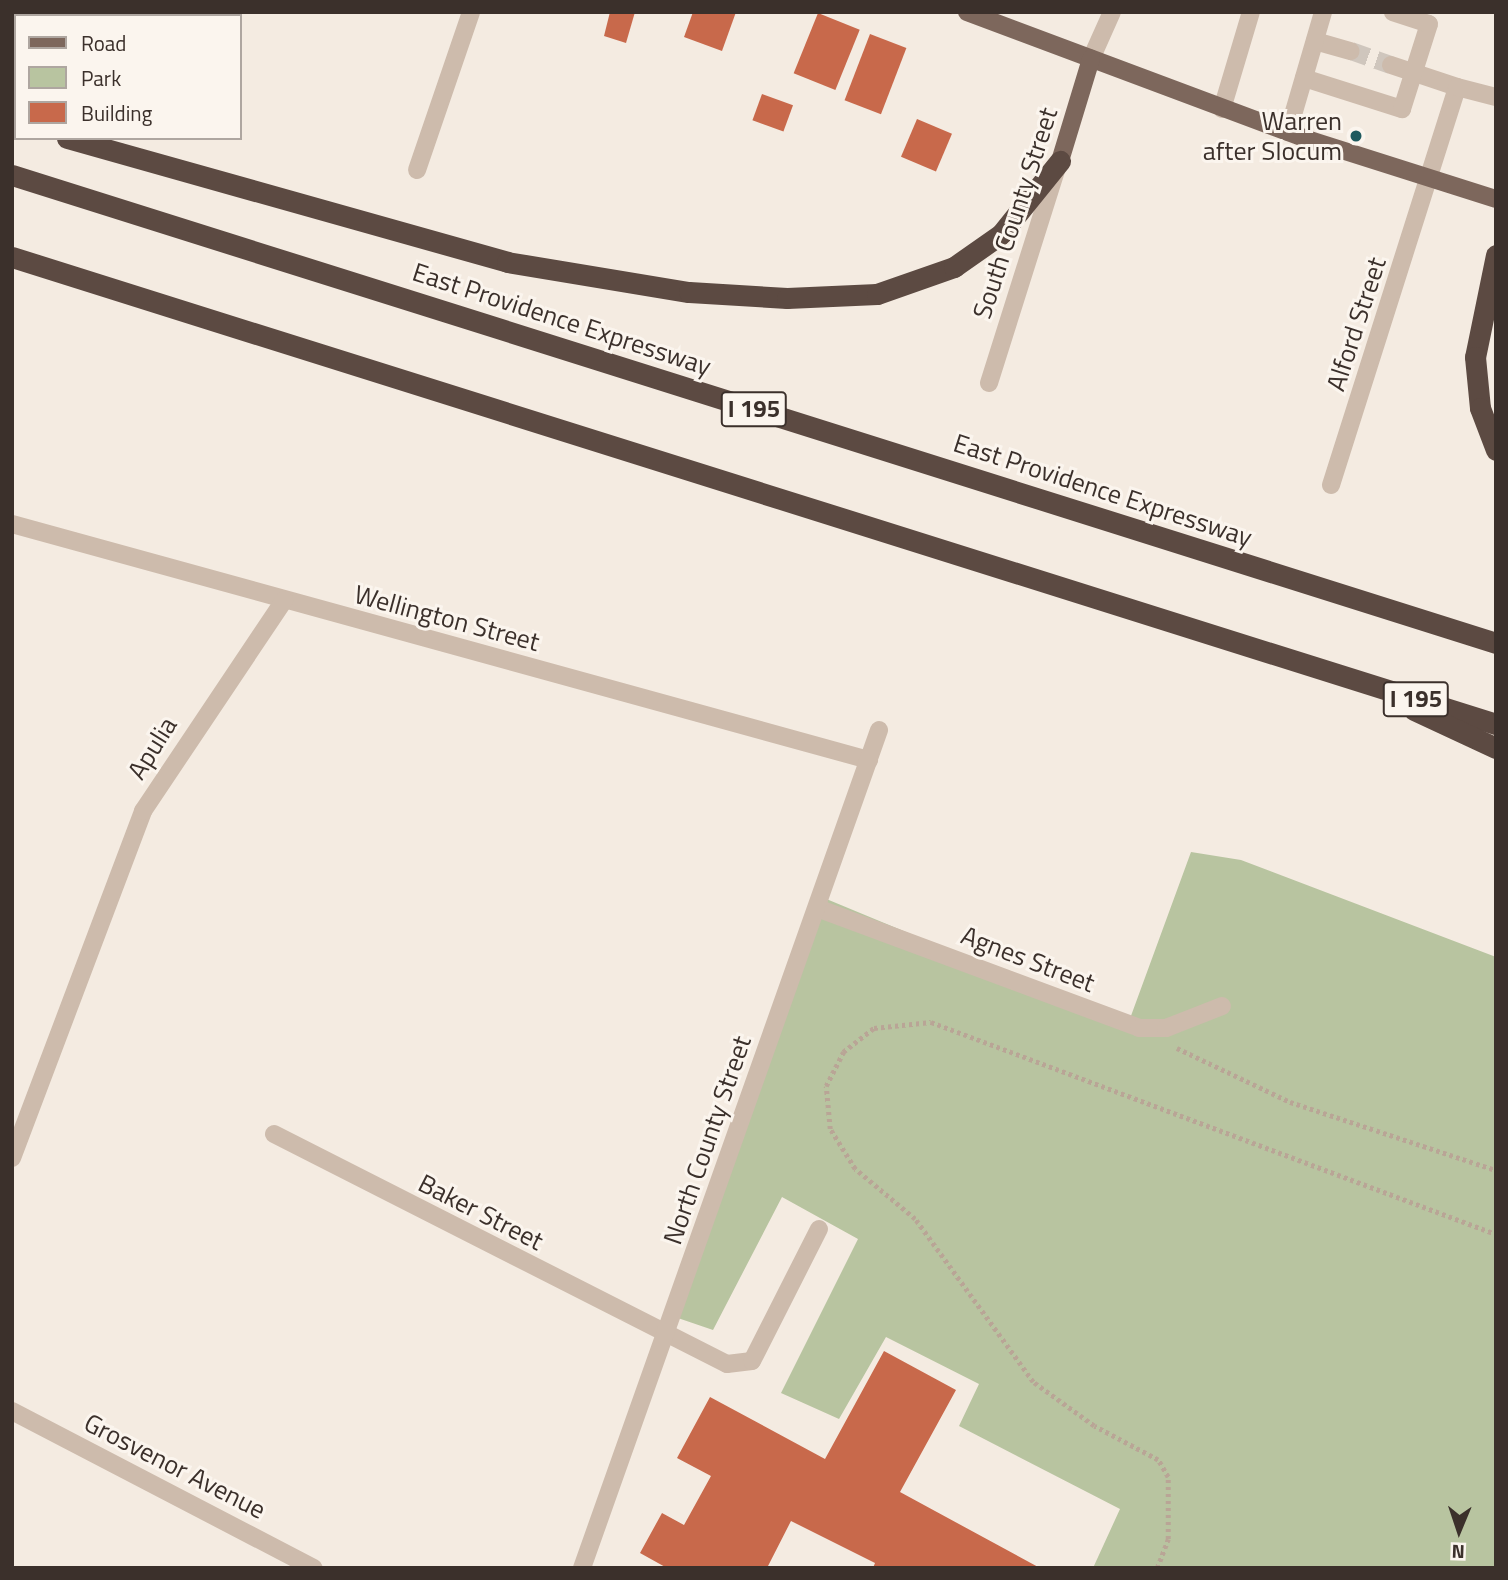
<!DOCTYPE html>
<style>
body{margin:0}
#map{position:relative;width:1508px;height:1580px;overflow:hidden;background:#f4ebe1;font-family:"Titillium Web",sans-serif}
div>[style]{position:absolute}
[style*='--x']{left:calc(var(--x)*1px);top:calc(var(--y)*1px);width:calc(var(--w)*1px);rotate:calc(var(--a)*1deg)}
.green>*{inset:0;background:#b8c4a0}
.building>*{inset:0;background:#c8694b;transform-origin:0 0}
.minor-tunnel>*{height:18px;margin-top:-9px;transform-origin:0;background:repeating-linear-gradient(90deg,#cfc6bd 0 18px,transparent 0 27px)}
.path>*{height:4.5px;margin-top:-2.25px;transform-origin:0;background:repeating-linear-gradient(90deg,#b9a596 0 3.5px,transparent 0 7px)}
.minor>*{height:18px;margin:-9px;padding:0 9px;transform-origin:9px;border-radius:9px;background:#cdbbac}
.major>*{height:18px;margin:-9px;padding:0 9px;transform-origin:9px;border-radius:9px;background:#7d675c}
.highway>*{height:21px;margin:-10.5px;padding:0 10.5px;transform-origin:10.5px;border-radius:10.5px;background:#5c4a42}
.dots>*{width:19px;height:19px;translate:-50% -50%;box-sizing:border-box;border:4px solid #fbf5ee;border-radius:50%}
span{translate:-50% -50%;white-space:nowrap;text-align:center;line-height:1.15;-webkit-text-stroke:6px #fbf5ee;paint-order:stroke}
.shield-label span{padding:2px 5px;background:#fbf5ee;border:2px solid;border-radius:5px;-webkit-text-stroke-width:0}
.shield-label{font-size:24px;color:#3b302b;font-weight:700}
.poi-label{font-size:26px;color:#3b302b}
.right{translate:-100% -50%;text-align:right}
.street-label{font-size:26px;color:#3b302b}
.frame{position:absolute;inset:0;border:14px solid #3b302b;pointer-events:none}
.legend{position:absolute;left:14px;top:14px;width:228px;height:126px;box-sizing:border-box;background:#fbf5ee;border:2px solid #aea6a0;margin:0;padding:9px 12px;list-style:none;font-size:21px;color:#3b302b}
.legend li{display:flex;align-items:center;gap:14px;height:35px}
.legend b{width:35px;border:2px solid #aea6a0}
.north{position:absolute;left:1424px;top:1496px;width:70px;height:70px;-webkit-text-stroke:5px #fbf5ee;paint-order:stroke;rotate:182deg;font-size:19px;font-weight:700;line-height:28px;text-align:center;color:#3b302b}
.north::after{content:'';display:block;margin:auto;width:24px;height:32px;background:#3b302b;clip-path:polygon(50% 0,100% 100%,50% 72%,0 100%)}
</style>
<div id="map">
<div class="green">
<i style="clip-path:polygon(1191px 852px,1241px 860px,1496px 957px,1496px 1568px,1093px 1568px,1120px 1509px,959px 1426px,979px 1384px,886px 1337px,839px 1419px,781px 1393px,858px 1239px,782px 1197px,713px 1330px,672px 1316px,824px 898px,1128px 1024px)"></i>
</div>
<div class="building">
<i style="clip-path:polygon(610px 12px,635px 12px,626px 43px,604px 36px)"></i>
<i style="clip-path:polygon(693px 12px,736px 12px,722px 51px,684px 37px)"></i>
<i style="left:818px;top:13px;width:45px;height:65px;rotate:22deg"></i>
<i style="left:870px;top:34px;width:39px;height:71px;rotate:21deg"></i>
<i style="left:762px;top:94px;width:33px;height:28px;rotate:20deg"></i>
<i style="left:917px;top:119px;width:38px;height:41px;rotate:23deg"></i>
<i style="clip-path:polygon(884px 1351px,956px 1390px,900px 1492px,1040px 1568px,873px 1568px,875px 1563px,791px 1521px,767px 1568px,667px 1568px,640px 1553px,662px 1513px,684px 1525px,711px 1476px,677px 1458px,710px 1397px,825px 1459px)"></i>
</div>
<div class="minor-tunnel">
<i style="--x:1351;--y:51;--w:42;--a:19.3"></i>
</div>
<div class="path">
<i style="--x:1177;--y:1048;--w:125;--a:25.5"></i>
<i style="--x:1290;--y:1102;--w:217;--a:18.3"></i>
<i style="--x:1157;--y:1568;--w:31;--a:-69"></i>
<i style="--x:1168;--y:1539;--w:62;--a:-90"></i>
<i style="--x:1168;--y:1477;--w:20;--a:-120"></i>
<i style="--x:1158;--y:1460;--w:72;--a:-152"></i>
<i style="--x:1094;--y:1426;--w:75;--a:-144.2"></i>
<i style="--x:1033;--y:1382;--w:201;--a:-125.9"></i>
<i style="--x:915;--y:1219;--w:78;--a:-140.2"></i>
<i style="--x:855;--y:1169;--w:47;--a:-122"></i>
<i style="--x:830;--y:1129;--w:43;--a:-95.3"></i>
<i style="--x:826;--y:1086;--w:38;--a:-63"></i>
<i style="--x:843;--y:1052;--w:39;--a:-38"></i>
<i style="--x:874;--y:1028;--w:57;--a:-6"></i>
<i style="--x:931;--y:1022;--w:603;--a:20.57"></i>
</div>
<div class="minor">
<i style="--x:164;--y:16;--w:4;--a:-76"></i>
<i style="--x:1315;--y:41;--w:37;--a:16"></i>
<i style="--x:1091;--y:59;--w:51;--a:-65.9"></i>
<i style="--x:1391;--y:65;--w:70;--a:18.4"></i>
<i style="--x:1304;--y:78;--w:103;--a:17.6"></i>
<i style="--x:1402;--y:109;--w:89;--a:-72.4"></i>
<i style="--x:1429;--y:24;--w:38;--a:-162"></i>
<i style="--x:1222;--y:109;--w:101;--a:-73.4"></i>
<i style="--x:1288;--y:132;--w:125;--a:-73.7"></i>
<i style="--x:417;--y:170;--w:167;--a:-71.1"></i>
<i style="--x:989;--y:383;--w:226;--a:-72.5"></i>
<i style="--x:1331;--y:485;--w:417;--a:-72.4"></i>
<i style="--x:1457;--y:87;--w:40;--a:14.4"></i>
<i style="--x:12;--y:524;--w:889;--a:15.4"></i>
<i style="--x:817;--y:908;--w:344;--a:20.4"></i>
<i style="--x:1139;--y:1028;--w:27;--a:0"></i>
<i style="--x:1166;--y:1028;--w:60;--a:-21.4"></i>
<i style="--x:274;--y:1134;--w:508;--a:26.92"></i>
<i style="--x:727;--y:1364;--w:25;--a:-7"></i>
<i style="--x:752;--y:1361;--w:148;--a:-63.1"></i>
<i style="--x:12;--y:1158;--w:371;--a:-69.3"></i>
<i style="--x:143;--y:811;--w:254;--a:-56.2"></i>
<i style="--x:12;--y:1411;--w:340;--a:27.5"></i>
<i style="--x:582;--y:1568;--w:889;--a:-70.48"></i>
</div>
<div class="major">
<i style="--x:967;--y:12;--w:366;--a:20.5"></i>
<i style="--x:1310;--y:140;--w:195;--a:17.6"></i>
<i style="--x:1060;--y:161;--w:107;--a:-73.1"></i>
</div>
<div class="highway">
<i style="--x:12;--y:124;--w:4;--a:14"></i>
<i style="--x:67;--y:138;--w:457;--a:15.7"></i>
<i style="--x:507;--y:262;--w:184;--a:9.4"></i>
<i style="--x:689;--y:292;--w:98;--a:3.5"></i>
<i style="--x:787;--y:298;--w:90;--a:-2.5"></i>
<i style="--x:877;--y:294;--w:82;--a:-19.3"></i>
<i style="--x:954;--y:267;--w:57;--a:-35.1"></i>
<i style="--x:1001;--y:234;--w:94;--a:-51.1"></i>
<i style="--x:12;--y:175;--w:1556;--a:17.5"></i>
<i style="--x:1496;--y:255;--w:104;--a:101.6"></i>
<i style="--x:1475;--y:357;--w:51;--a:84.4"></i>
<i style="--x:1480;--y:408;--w:45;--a:69.1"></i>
<i style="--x:12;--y:257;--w:1556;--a:17.47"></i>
<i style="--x:1414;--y:710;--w:90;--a:24.9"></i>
</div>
<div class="dots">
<i style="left:1356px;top:136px;background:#1f5a5e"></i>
</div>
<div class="shield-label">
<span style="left:754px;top:409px">I 195</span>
<span style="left:1416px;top:699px">I 195</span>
</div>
<div class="poi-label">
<span class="right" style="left:1342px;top:136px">Warren<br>after Slocum</span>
</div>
<div class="street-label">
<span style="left:1015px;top:213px;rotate:-72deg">South County Street</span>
<span style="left:562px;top:319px;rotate:18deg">East Providence Expressway</span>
<span style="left:1356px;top:324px;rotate:-72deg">Alford Street</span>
<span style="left:1103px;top:490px;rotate:18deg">East Providence Expressway</span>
<span style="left:447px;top:618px;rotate:15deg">Wellington Street</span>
<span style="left:152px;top:748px;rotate:-58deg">Apulia</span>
<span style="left:1028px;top:959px;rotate:21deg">Agnes Street</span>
<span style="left:707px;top:1140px;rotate:-71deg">North County Street</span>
<span style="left:481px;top:1212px;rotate:27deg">Baker Street</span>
<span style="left:175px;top:1466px;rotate:27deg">Grosvenor Avenue</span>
</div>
<div class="frame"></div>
<ul class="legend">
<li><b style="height:9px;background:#7d675c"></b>Road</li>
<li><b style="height:19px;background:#b8c4a0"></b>Park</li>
<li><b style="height:19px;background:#c8694b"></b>Building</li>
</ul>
<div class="north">N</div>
</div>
